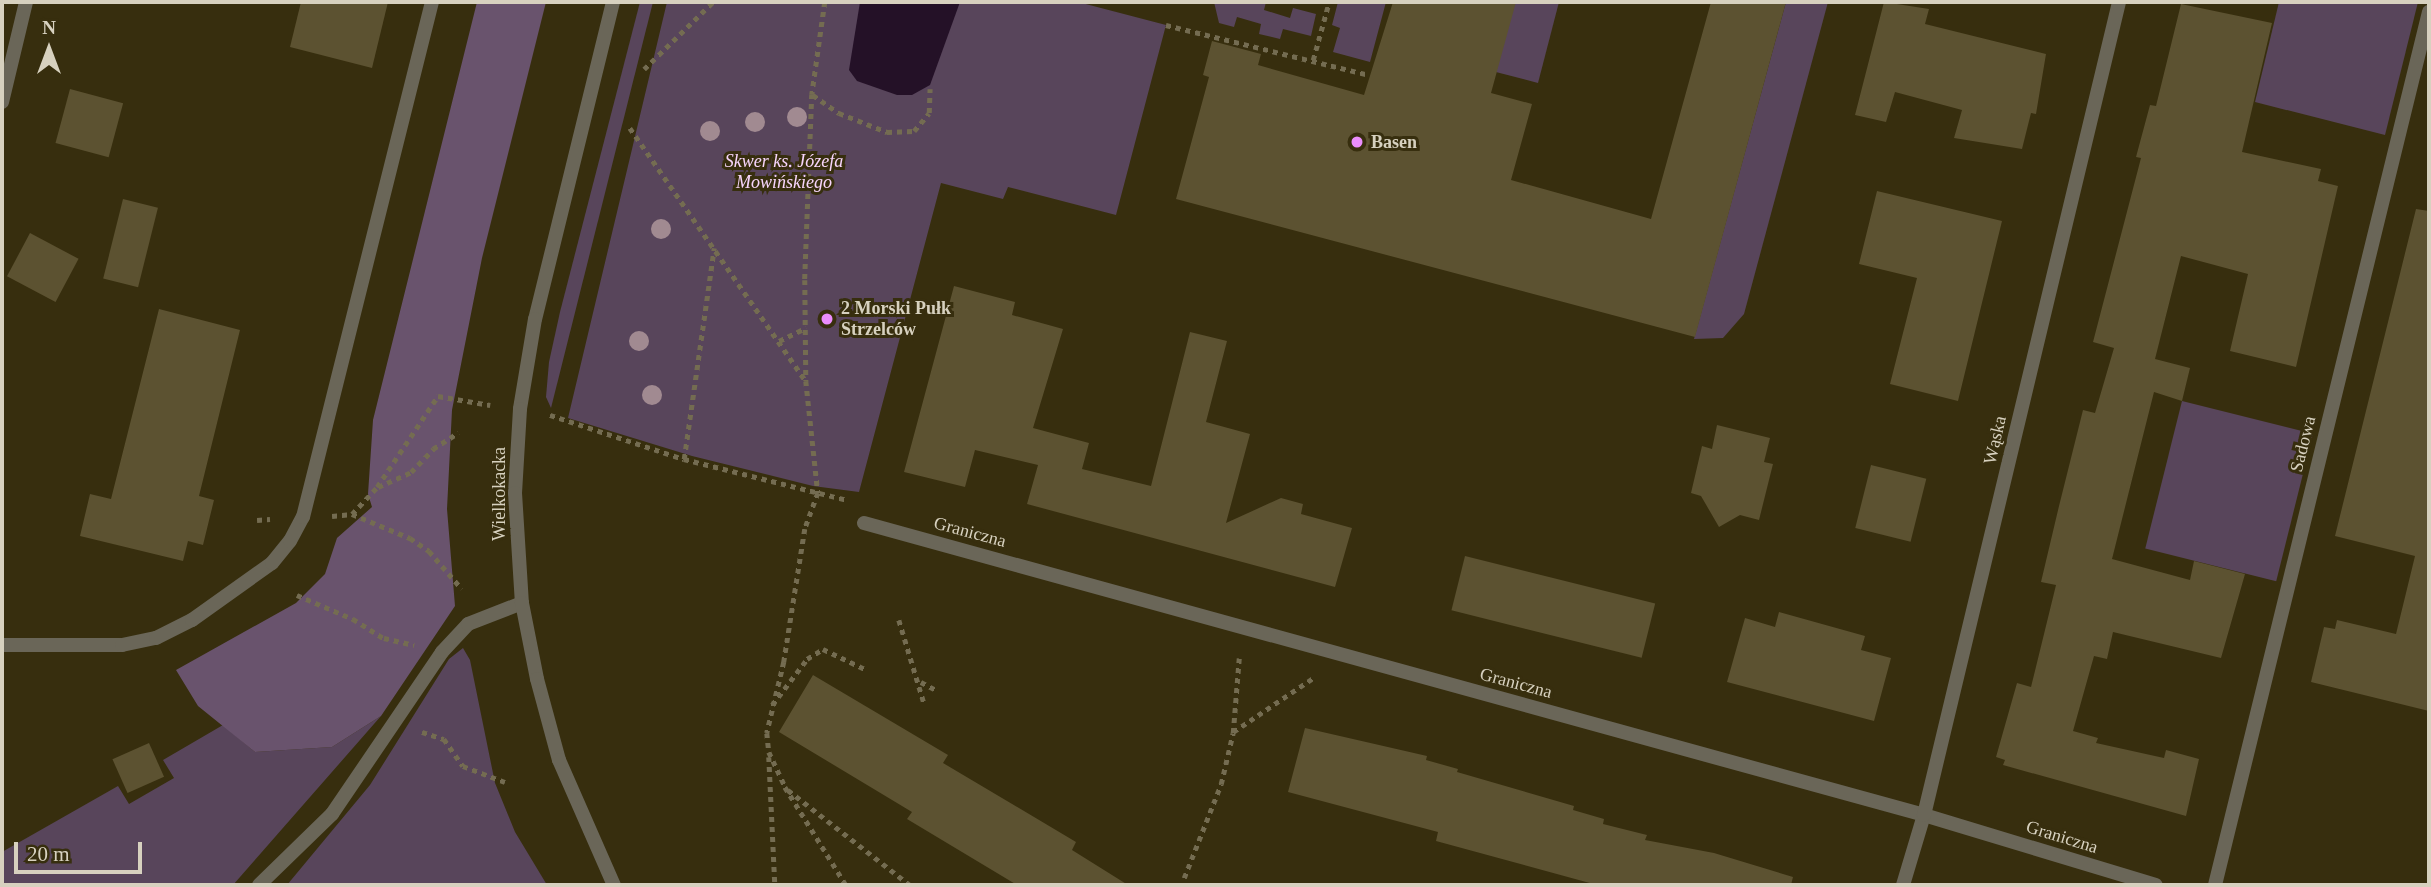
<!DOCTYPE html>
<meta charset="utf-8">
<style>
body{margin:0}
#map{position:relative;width:2431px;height:887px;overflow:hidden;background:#372e0e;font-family:"Times New Roman",serif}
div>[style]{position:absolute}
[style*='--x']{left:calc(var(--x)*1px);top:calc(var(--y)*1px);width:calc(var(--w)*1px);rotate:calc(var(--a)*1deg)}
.green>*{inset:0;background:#58455b;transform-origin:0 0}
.forest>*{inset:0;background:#69536d}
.water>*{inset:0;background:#241127}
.building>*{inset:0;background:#5c5231;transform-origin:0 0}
.path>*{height:4.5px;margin-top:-2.25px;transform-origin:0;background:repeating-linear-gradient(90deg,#746c51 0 5px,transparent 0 10px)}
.minor>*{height:14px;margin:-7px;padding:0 7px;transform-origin:7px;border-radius:7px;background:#6a6658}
.tertiary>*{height:14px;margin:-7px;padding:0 7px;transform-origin:7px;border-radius:7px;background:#6a6658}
.trees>*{width:20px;height:20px;margin:-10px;border-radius:50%;background:#a18a91}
.dots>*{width:19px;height:19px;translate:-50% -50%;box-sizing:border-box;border:4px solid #372e0e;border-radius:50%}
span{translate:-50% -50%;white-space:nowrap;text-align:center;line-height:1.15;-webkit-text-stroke:6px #372e0e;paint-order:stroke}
.poi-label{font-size:18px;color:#d7d1bf;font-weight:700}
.left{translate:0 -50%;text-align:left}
.park-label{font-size:18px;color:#f7d5fc;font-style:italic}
.street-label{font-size:18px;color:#d7d1bf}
.frame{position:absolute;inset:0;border:4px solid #d7d1bf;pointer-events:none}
.north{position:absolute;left:14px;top:14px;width:70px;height:70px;-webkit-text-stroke:5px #372e0e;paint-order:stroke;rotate:0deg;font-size:19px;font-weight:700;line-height:28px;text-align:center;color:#d7d1bf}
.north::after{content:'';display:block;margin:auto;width:24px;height:32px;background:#d7d1bf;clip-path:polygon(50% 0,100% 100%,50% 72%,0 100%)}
.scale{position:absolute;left:14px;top:842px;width:128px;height:32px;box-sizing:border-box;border:4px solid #d7d1bf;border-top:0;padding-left:9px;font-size:21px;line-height:24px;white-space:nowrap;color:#d7d1bf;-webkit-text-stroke:5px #372e0e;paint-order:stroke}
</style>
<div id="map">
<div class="green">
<i style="clip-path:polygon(640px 2px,653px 2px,551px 408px,546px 397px,549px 362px,560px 312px)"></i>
<i style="clip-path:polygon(667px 2px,1078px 2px,1166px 25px,1116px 215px,1008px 187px,1003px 199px,941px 183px,859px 492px,813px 486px,692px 456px,568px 418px)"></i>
<i style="clip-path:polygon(1214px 2px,1266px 2px,1264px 10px,1290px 18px,1293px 8px,1316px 14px,1311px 36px,1283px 29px,1280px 39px,1259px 34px,1261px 24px,1237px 17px,1234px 27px,1219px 23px)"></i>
<i style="clip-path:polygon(1338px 2px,1386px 2px,1370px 62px,1333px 52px,1340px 28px,1332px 25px)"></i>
<i style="clip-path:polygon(1510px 2px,1559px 2px,1538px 83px,1492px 71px)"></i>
<i style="clip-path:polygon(1786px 2px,1828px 2px,1744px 314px,1723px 338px,1694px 339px)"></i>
<i style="clip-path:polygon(2279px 2px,2418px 2px,2385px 135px,2255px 102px)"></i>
<i style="left:2182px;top:401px;width:135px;height:152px;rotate:14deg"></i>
<i style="clip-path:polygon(463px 648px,470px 660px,495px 783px,515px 832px,547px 885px,287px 885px,370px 785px,449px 659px)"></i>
<i style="clip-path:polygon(381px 716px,233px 885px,2px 885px,2px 852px,118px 786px,129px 804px,174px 778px,163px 760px,223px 725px,255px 752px,332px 747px)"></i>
</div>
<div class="forest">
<i style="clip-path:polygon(477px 2px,546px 2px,482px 258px,452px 410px,447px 509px,455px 606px,381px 716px,332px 747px,255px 752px,198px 706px,176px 670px,296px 603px,325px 574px,337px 538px,372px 507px,368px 494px,373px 420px)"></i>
</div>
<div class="water">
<i style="clip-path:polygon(860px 2px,960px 2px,930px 85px,912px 95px,897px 95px,857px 81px,849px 70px)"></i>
</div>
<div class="building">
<i style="clip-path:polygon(301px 2px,388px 2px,372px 68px,290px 47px)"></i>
<i style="clip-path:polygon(1393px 2px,1516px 2px,1491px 93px,1532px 104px,1511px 180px,1651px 219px,1711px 2px,1786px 2px,1695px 337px,1176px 199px,1209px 77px,1203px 75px,1212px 41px,1261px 54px,1258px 65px,1364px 95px)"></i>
<i style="clip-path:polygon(1884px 2px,1929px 9px,1925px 24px,2046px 54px,2036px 114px,2031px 113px,2022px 149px,1954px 138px,1962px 110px,1895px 92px,1886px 122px,1855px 115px)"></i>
<i style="clip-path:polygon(2181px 4px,2272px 23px,2242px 152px,2321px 169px,2318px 181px,2338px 186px,2296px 367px,2230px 351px,2248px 274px,2181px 256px,2155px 359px,2190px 368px,2182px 401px,2154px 392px,2112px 559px,2190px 580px,2194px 561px,2245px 574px,2221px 658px,2113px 632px,2107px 659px,2094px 656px,2073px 731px,2098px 738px,2096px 743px,2164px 758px,2166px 750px,2199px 759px,2186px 816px,2003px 765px,2005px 760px,1996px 757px,2017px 683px,2031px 687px,2056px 585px,2041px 582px,2059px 506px,2083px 410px,2095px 413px,2114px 348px,2093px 342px,2141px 158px,2136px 157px,2150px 105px,2156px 106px)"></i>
<i style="left:70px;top:89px;width:55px;height:56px;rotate:15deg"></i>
<i style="clip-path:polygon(1877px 191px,2002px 221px,1958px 401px,1890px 384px,1917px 278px,1859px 264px)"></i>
<i style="left:123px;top:199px;width:36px;height:82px;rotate:14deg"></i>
<i style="clip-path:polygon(2416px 209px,2429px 211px,2429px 711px,2311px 682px,2324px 627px,2335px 629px,2337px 620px,2396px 634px,2415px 556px,2335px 536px)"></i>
<i style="left:30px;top:233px;width:55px;height:49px;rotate:28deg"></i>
<i style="clip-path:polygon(954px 286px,1015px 302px,1012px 315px,1063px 329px,1033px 428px,1089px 443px,1082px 469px,1151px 486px,1190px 332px,1227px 341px,1206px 422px,1250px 434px,1226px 523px,1281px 498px,1303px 504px,1301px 514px,1352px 528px,1335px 587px,1027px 504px,1038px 465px,975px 450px,965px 487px,904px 472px)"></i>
<i style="clip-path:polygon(159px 309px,240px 330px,199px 496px,214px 500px,203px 545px,188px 541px,183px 561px,80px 536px,90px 494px,111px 499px)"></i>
<i style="clip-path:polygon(1717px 425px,1770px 438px,1764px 462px,1773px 464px,1759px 520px,1740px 515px,1719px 527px,1701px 496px,1691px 493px,1702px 446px,1712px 449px)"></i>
<i style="left:1871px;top:465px;width:57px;height:65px;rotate:14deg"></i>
<i style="left:1465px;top:556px;width:196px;height:56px;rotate:14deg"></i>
<i style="clip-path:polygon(1779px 612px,1865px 636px,1861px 650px,1891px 658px,1874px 721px,1727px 682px,1745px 618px,1775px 627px)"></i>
<i style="clip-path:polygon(813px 675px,948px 755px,943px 763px,1076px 842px,1072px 850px,1128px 885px,1017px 885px,907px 819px,912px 812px,779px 732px)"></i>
<i style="clip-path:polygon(1305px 728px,1427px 756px,1426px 760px,1458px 769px,1457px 772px,1574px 806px,1573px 810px,1604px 819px,1603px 824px,1647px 835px,1645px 840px,1714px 853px,1793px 877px,1791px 885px,1597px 885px,1436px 841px,1438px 832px,1288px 792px)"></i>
<i style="left:149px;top:743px;width:37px;height:40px;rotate:66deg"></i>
</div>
<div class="path">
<i style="--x:825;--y:2;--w:93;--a:98"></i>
<i style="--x:812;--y:94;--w:186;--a:92.2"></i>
<i style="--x:805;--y:280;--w:101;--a:89.4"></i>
<i style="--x:806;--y:381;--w:113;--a:83.9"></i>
<i style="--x:818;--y:493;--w:38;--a:110"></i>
<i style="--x:805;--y:529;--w:135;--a:99"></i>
<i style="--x:784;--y:662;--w:73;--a:103.5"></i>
<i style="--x:767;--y:733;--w:19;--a:84"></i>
<i style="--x:769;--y:752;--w:38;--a:65"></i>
<i style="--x:785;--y:787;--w:115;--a:58.1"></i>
<i style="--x:1166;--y:25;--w:209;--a:13.8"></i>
<i style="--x:1313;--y:60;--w:60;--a:-74.6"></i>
<i style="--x:644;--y:69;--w:96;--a:-44.2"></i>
<i style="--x:813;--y:95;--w:32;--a:35"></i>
<i style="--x:839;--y:113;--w:52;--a:21.6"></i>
<i style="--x:887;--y:132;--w:27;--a:-2"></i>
<i style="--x:914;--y:131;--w:23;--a:-50"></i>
<i style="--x:929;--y:113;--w:24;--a:-88"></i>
<i style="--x:630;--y:128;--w:307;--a:55.2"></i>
<i style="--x:779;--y:341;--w:30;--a:-26"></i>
<i style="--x:550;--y:415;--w:141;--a:18.2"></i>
<i style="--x:684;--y:459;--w:168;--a:14.1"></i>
<i style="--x:684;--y:459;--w:213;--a:-81.9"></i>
<i style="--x:378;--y:487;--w:36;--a:-24"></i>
<i style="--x:411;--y:472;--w:32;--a:-46"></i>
<i style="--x:433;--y:449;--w:30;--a:-33"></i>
<i style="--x:352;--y:514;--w:37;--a:-47"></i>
<i style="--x:377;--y:487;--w:110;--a:-56.2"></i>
<i style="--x:438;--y:396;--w:53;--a:9.8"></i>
<i style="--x:332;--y:516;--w:20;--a:-6"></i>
<i style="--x:352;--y:514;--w:63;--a:22.5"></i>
<i style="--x:410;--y:538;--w:23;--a:34"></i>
<i style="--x:429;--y:551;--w:50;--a:49"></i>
<i style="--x:257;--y:520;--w:13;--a:-4"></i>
<i style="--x:297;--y:595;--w:61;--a:23.2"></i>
<i style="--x:353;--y:619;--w:36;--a:32"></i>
<i style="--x:384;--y:638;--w:31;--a:13"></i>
<i style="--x:899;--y:620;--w:87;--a:73.2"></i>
<i style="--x:921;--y:682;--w:19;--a:28"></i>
<i style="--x:772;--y:705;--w:58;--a:-52.7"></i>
<i style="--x:807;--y:659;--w:19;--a:-32"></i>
<i style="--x:823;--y:649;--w:47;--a:25.5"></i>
<i style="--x:422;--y:732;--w:23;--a:18"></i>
<i style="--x:444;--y:739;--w:33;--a:55"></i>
<i style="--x:463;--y:766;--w:45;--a:20.9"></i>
<i style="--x:1233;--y:732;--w:97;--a:-34"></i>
<i style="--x:769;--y:757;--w:128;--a:87.3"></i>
<i style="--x:788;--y:790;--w:155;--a:37.9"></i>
<i style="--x:1184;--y:878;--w:101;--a:-68.5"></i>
<i style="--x:1221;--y:784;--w:52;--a:-76.8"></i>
<i style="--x:1233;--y:733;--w:75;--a:-85.4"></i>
</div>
<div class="minor">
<i style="--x:2;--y:102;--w:103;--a:-76.5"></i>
<i style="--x:864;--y:523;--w:1099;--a:15.4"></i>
<i style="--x:1924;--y:815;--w:242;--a:16.8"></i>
<i style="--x:2;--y:645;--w:120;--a:0"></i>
<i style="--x:122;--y:645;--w:35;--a:-12"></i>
<i style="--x:156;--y:638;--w:40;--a:-26.6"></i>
<i style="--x:192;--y:620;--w:98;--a:-35.5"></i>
<i style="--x:272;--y:563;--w:28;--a:-51"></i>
<i style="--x:290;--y:541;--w:27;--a:-62"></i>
<i style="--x:303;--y:517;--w:531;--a:-75.94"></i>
<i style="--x:259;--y:885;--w:102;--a:-44.2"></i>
<i style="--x:332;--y:814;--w:196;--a:-55.8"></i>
<i style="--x:442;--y:652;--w:38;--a:-47"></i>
<i style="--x:468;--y:624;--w:58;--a:-21.3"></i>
<i style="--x:1903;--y:885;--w:73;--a:-73.3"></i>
<i style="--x:1924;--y:815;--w:836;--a:-76.51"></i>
<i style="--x:2215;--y:885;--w:899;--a:-76.23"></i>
</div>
<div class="tertiary">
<i style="--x:613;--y:2;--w:326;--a:103.8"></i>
<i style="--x:535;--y:319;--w:91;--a:99.5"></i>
<i style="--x:520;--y:409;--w:84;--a:93.4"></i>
<i style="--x:515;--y:493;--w:110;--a:86.4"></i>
<i style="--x:522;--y:603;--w:77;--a:78.8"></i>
<i style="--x:537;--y:679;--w:84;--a:74.8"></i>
<i style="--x:559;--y:760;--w:137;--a:66.3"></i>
</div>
<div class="trees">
<i style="left:797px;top:117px"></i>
<i style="left:755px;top:122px"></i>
<i style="left:710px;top:131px"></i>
<i style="left:661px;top:229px"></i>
<i style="left:639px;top:341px"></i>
<i style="left:652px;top:395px"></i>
</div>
<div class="dots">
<i style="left:1357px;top:142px;background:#eb8dfc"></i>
<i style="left:827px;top:319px;background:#eb8dfc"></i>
</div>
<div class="poi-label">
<span class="left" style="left:1371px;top:142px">Basen</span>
<span class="left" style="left:841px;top:319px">2 Morski Pułk<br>Strzelców</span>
</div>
<div class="park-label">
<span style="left:784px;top:172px">Skwer ks. Józefa<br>Mowińskiego</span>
</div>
<div class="street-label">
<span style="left:1995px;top:440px;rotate:-77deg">Wąska</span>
<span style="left:2303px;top:444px;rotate:-76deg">Sadowa</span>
<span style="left:499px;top:494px;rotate:-90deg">Wielkokacka</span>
<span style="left:970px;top:532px;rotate:15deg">Graniczna</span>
<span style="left:1516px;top:683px;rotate:15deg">Graniczna</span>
<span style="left:2062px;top:837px;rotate:17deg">Graniczna</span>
</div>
<div class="frame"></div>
<div class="north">N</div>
<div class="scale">20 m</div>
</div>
